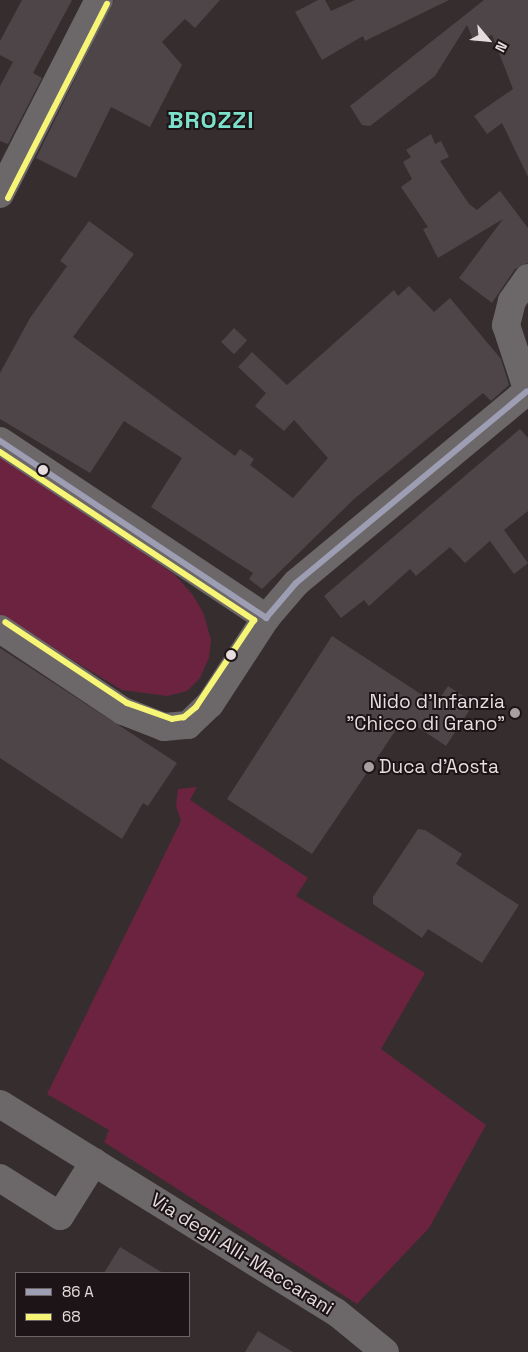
<!DOCTYPE html>
<meta charset="utf-8">
<style>
body{margin:0}
#map{position:relative;width:528px;height:1352px;overflow:hidden;background:#362d2f;font-family:"Space Grotesk",sans-serif}
div>[style]{position:absolute}
[style*='--x']{left:calc(var(--x)*1px);top:calc(var(--y)*1px);width:calc(var(--w)*1px);rotate:calc(var(--a)*1deg)}
.green>*{inset:0;background:#6b233f}
.building>*{inset:0;background:#4d4547;transform-origin:0 0}
.minor>*{height:28px;margin:-14px;padding:0 14px;transform-origin:14px;border-radius:14px;background:#6c6768}
.bus-1>*{height:6px;margin:-3px;padding:0 3px;transform-origin:3px;border-radius:3px;background:#9d9db4}
.bus-2>*{height:6px;margin:-3px;padding:0 3px;transform-origin:3px;border-radius:3px;background:#f6f576}
.dots>*{width:14px;height:14px;translate:-50% -50%;box-sizing:border-box;border:2px solid #1c1416;border-radius:50%}
span{translate:-50% -50%;white-space:nowrap;text-align:center;line-height:1.15;-webkit-text-stroke:4px #1c1416;paint-order:stroke}
.poi-label{font-size:19px;color:#e7dcde}
.right{translate:-100% -50%;text-align:right}
.left{translate:0 -50%;text-align:left}
.street-label{font-size:19px;color:#e7dcde}
.district-label{font-size:24px;color:#7ce0ca;font-weight:700;letter-spacing:1px}
.legend{position:absolute;left:15px;top:1272px;width:175px;height:65px;box-sizing:border-box;background:#1c1416;border:1px solid #6d6466;margin:0;padding:6px 9px;list-style:none;font-size:15px;color:#e7dcde}
.legend li{display:flex;align-items:center;gap:10px;height:25px}
.legend b{width:25px;border:1px solid #6d6466}
.north{position:absolute;left:463px;top:15px;width:50px;height:50px;-webkit-text-stroke:4px #1c1416;paint-order:stroke;rotate:118deg;font-size:14px;font-weight:700;line-height:20px;text-align:center;color:#e7dcde}
.north::after{content:'';display:block;margin:auto;width:18px;height:22px;background:#e7dcde;clip-path:polygon(50% 0,100% 100%,50% 72%,0 100%)}
</style>
<div id="map">
<div class="green">
<i style="clip-path:polygon(0 453px,175px 575px,192px 594px,203px 612px,211px 640px,209px 658px,200px 678px,187px 691px,167px 696px,122px 690px,0 616px)"></i>
<i style="clip-path:polygon(197px 787px,190px 800px,308px 878px,296px 896px,425px 973px,381px 1049px,486px 1125px,429px 1228px,357px 1304px,104px 1142px,109px 1130px,47px 1094px,181px 821px,176px 806px,178px 789px)"></i>
</div>
<div class="building">
<i style="clip-path:polygon(22px 0,72px 0,33px 73px,42px 78px,8px 144px,0 141px,0 86px,13px 62px,0 55px,0 41px)"></i>
<i style="clip-path:polygon(114px 0,220px 0,195px 28px,185px 19px,162px 42px,182px 65px,150px 127px,111px 107px,76px 178px,36px 158px)"></i>
<i style="clip-path:polygon(318px 0,325px 0,331px 11px,355px 0,449px 0,365px 41px,363px 36px,322px 60px,295px 12px)"></i>
<i style="clip-path:polygon(484px 0,528px 0,528px 177px,502px 123px,487px 134px,474px 116px,513px 89px,492px 35px,474px 42px,467px 25px,435px 76px,370px 126px,362px 125px,350px 106px)"></i>
<i style="clip-path:polygon(431px 134px,435px 144px,441px 141px,449px 157px,440px 161px,469px 204px,477px 210px,500px 191px,528px 228px,528px 263px,515px 269px,492px 303px,459px 278px,503px 219px,438px 258px,423px 229px,428px 227px,401px 187px,412px 179px,403px 162px,411px 157px,406px 150px)"></i>
<i style="clip-path:polygon(89px 221px,134px 254px,73px 337px,235px 456px,240px 449px,254px 459px,250px 465px,293px 498px,328px 458px,294px 420px,284px 431px,255px 406px,266px 393px,238px 367px,252px 352px,287px 385px,394px 290px,398px 296px,409px 286px,434px 312px,450px 298px,501px 359px,509px 385px,491px 401px,483px 393px,354px 499px,262px 589px,249px 579px,253px 573px,151px 507px,182px 458px,124px 421px,90px 473px,0 419px,0 373px,30px 318px,67px 266px,60px 261px)"></i>
<i style="left:234px;top:328px;width:18px;height:19px;rotate:43deg"></i>
<i style="clip-path:polygon(520px 429px,528px 438px,528px 511px,504px 530px,528px 563px,514px 574px,490px 541px,465px 563px,450px 547px,416px 576px,410px 569px,369px 606px,364px 600px,341px 618px,324px 596px)"></i>
<i style="clip-path:polygon(332px 636px,436px 704px,448px 686px,474px 703px,446px 746px,404px 718px,312px 854px,227px 799px)"></i>
<i style="clip-path:polygon(0 648px,177px 763px,148px 806px,143px 803px,122px 839px,0 758px)"></i>
<i style="clip-path:polygon(418px 829px,425px 830px,462px 854px,456px 864px,519px 905px,482px 963px,428px 929px,422px 938px,373px 904px,373px 897px)"></i>
<i style="clip-path:polygon(120px 1247px,163px 1273px,104px 1273px)"></i>
<i style="clip-path:polygon(258px 1331px,293px 1352px,245px 1352px)"></i>
</div>
<div class="minor">
<i style="--x:0;--y:194;--w:218;--a:-63"></i>
<i style="--x:528;--y:278;--w:28;--a:125"></i>
<i style="--x:512;--y:301;--w:25;--a:104"></i>
<i style="--x:506;--y:325;--w:71;--a:71.8"></i>
<i style="--x:0;--y:441;--w:320;--a:33.6"></i>
<i style="--x:0;--y:629;--w:148;--a:33.7"></i>
<i style="--x:123;--y:711;--w:44;--a:21.3"></i>
<i style="--x:164;--y:727;--w:24;--a:-5"></i>
<i style="--x:188;--y:725;--w:30;--a:-44"></i>
<i style="--x:210;--y:704;--w:103;--a:-56.9"></i>
<i style="--x:266;--y:618;--w:46;--a:-49.4"></i>
<i style="--x:296;--y:583;--w:300;--a:-39.7"></i>
<i style="--x:0;--y:1104;--w:395;--a:31.8"></i>
<i style="--x:336;--y:1312;--w:63;--a:39.2"></i>
<i style="--x:0;--y:1178;--w:71;--a:32.3"></i>
<i style="--x:60;--y:1216;--w:64;--a:-57.8"></i>
</div>
<div class="bus-1">
<i style="--x:0;--y:441;--w:320;--a:33.6"></i>
<i style="--x:266;--y:618;--w:46;--a:-49.4"></i>
<i style="--x:296;--y:583;--w:300;--a:-39.7"></i>
</div>
<div class="bus-2">
<i style="--x:8;--y:198;--w:218;--a:-63"></i>
<i style="--x:0;--y:452;--w:305;--a:33.5"></i>
<i style="--x:254;--y:620;--w:105;--a:123.7"></i>
<i style="--x:196;--y:707;--w:16;--a:140"></i>
<i style="--x:184;--y:717;--w:12;--a:171"></i>
<i style="--x:172;--y:719;--w:48;--a:-160.4"></i>
<i style="--x:127;--y:703;--w:146;--a:-146.4"></i>
</div>
<div class="dots">
<i style="left:43px;top:470px;background:#e7dcde"></i>
<i style="left:231px;top:655px;background:#e7dcde"></i>
<i style="left:515px;top:713px;background:#a99fa1"></i>
<i style="left:369px;top:767px;background:#a99fa1"></i>
</div>
<div class="poi-label">
<span class="right" style="left:505px;top:713px">Nido d'Infanzia<br>"Chicco di Grano"</span>
<span class="left" style="left:379px;top:767px">Duca d’Aosta</span>
</div>
<div class="street-label">
<span style="left:242px;top:1254px;rotate:32deg">Via degli Alli-Maccarani</span>
</div>
<div class="district-label">
<span style="left:211px;top:120px">BROZZI</span>
</div>
<ul class="legend">
<li><b style="height:6px;background:#9d9db4"></b>86 A</li>
<li><b style="height:6px;background:#f6f576"></b>68</li>
</ul>
<div class="north">N</div>
</div>
